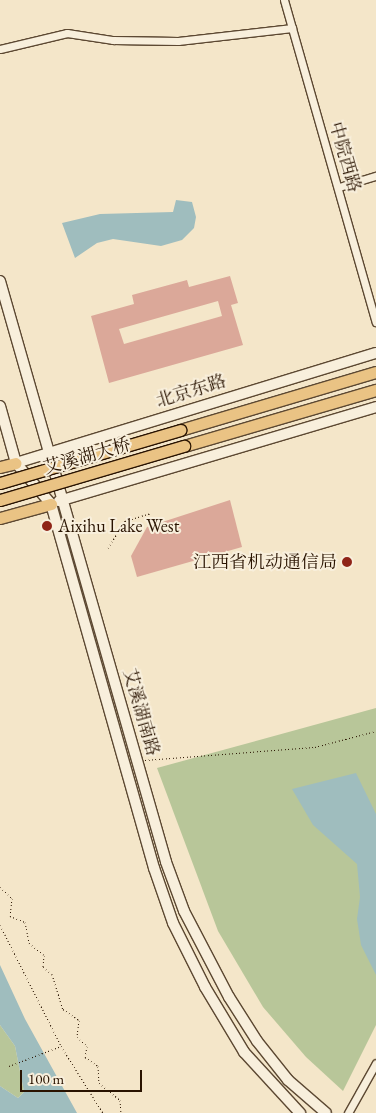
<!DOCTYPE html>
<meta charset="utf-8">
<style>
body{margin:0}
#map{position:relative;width:376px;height:1113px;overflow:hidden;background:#f4e6c9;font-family:"EB Garamond","Noto Serif SC",serif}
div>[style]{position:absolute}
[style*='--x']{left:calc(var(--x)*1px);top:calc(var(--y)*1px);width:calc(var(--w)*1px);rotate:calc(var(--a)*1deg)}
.green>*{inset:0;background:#b8c699}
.water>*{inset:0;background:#9fbdbe}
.building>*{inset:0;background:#dba899}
.path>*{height:1px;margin-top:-0.5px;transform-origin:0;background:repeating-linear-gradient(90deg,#291300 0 1px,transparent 0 3.5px)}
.roads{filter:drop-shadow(1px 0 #5c4832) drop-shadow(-1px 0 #5c4832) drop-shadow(0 1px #5c4832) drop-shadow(0 -1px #5c4832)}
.minor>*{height:7px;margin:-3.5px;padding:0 3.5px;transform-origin:3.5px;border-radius:3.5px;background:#f8efdc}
.secondary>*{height:10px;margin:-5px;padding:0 5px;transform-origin:5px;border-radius:5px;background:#f8efdc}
.primary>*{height:11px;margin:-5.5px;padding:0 5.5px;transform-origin:5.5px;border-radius:5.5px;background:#eac384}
.bridges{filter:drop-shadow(1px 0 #291300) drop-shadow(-1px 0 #291300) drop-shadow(0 1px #291300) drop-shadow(0 -1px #291300)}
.primary-bridge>*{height:11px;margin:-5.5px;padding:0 5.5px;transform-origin:5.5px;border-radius:5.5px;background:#eac384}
.dots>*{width:14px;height:14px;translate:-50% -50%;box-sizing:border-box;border:2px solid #f8efdc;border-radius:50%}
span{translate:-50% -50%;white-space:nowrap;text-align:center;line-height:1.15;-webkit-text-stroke:4px #f8efdc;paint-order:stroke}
.street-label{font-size:18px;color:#291300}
.poi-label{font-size:18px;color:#291300}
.left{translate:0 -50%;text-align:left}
.right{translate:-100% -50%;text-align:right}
.scale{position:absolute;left:20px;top:1070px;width:122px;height:22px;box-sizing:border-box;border:2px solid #291300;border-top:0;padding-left:6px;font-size:15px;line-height:18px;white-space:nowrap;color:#291300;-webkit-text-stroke:4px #f8efdc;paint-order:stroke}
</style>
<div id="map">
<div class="green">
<i style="clip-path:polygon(376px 708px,376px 1025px,343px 1091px,306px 1057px,263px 1007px,218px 931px,157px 768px)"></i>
<i style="clip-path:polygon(0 1025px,15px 1046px,24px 1092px,18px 1098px,0 1086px)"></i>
</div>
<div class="water">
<i style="clip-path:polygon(176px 200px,192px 202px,196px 217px,194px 228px,182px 240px,161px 246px,113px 239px,97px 243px,75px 258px,62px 223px,100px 214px,173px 212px)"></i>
<i style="clip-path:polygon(356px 773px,376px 814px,376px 975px,361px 945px,357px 919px,360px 897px,357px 864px,313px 825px,292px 789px)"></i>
<i style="clip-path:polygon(0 965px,25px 1019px,77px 1113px,0 1113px,0 1086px,18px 1098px,24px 1092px,15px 1046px,0 1025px)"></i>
</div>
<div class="building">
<i style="clip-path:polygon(evenodd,230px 276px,238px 303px,231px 305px,243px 345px,109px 383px,91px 316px,134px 304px,132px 295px,187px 280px,189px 287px,230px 276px,218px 301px,222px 316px,124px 344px,119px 329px,218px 301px)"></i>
<i style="clip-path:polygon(230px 500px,242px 547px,137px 577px,131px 556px,147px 527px)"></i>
</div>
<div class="path">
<i style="--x:108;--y:548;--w:32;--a:-58"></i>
<i style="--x:125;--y:521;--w:28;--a:-17"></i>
<i style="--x:145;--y:760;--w:170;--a:-4.4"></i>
<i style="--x:315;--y:747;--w:63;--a:-14.7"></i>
<i style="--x:0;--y:887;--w:16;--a:43"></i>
<i style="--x:12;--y:898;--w:18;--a:96"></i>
<i style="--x:10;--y:916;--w:16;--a:22"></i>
<i style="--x:25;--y:922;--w:21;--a:79"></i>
<i style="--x:29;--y:943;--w:19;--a:39"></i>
<i style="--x:44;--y:955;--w:12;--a:95"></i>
<i style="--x:43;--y:967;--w:11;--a:38"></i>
<i style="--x:52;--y:974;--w:37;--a:73"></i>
<i style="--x:63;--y:1009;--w:19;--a:35"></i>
<i style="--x:79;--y:1020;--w:17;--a:97"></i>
<i style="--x:77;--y:1037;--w:13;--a:42"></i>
<i style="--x:87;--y:1046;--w:11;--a:100"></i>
<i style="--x:85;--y:1057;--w:16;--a:35"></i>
<i style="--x:98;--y:1066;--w:17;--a:87"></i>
<i style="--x:99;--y:1083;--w:27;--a:39"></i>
<i style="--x:120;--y:1100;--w:13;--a:86"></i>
<i style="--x:0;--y:925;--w:136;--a:63.2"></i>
<i style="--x:61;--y:1046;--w:79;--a:57.9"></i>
<i style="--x:9;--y:1066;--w:56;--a:-21"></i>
</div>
<div class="roads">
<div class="minor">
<i style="--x:284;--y:0;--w:335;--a:74.1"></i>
<i style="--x:0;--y:49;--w:69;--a:-13.4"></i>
<i style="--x:67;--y:33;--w:47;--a:8.7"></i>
<i style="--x:113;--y:40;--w:65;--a:0.9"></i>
<i style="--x:178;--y:41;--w:115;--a:-6.5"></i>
<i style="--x:339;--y:187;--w:39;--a:-17"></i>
<i style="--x:348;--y:1113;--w:57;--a:-60.8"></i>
</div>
<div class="secondary">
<i style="--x:0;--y:281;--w:604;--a:74.05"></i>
<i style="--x:166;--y:862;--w:52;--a:69.8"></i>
<i style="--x:184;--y:911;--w:97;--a:62.4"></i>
<i style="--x:229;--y:997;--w:52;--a:57.5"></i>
<i style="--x:257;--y:1041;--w:50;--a:51.5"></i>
<i style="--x:288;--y:1080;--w:50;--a:41"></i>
<i style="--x:0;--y:406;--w:59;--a:74.3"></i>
<i style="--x:16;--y:463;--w:54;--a:49.5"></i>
<i style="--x:51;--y:504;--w:378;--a:74.2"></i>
<i style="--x:154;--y:868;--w:58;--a:70.9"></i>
<i style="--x:173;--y:923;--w:72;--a:63.4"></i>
<i style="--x:205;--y:987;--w:76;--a:59"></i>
<i style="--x:244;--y:1052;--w:83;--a:47.4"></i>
<i style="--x:16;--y:463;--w:376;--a:-17"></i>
<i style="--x:59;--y:501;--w:331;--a:-16.5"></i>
</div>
<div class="primary">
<i style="--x:180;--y:430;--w:204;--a:-16.5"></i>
<i style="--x:184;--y:446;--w:200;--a:-16.3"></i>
<i style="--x:0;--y:467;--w:16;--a:-14"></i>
<i style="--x:0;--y:518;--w:53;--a:-15.4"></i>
</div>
</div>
<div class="bridges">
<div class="primary-bridge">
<i style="--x:0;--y:483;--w:188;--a:-16.4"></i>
<i style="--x:0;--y:500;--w:192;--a:-16.4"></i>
</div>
</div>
<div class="dots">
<i style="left:47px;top:526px;background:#8f2418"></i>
<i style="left:347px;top:562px;background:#8f2418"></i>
</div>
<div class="street-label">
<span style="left:345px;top:157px;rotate:74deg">中院西路</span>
<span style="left:191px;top:391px;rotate:-17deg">北京东路</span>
<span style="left:87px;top:456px;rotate:-16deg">艾溪湖大桥</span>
<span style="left:141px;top:712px;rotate:74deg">艾溪湖南路</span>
</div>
<div class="poi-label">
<span class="left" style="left:58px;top:526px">Aixihu Lake West</span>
<span class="right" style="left:337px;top:562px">江西省机动通信局</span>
</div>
<div class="scale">100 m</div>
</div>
